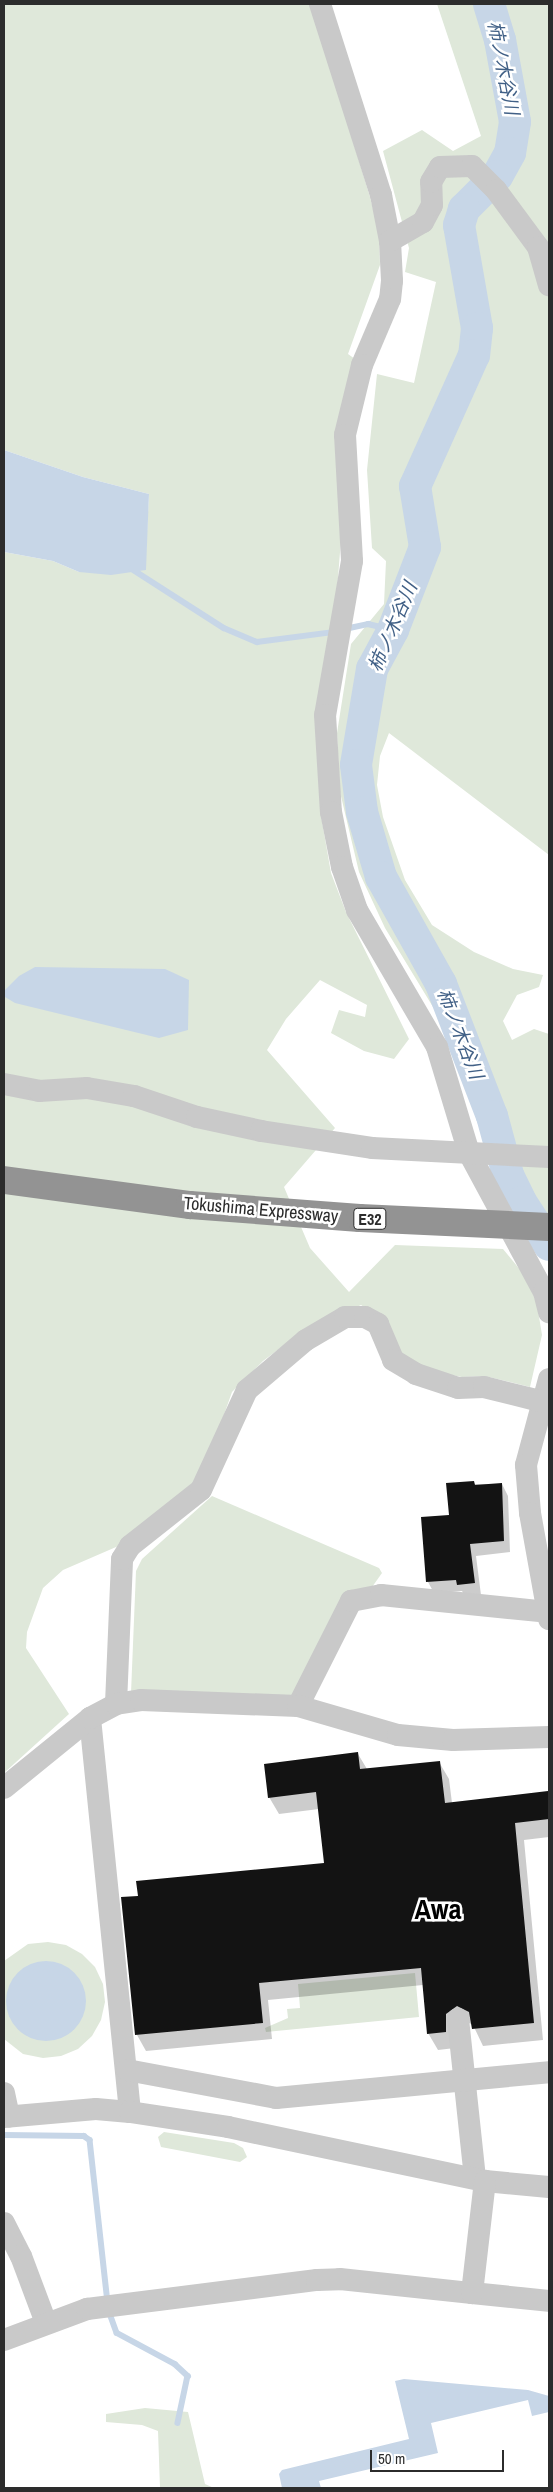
<!DOCTYPE html>
<meta charset="utf-8">
<style>
body{margin:0}
#map{position:relative;width:553px;height:2492px;overflow:hidden;background:#fff;font-family:"Archivo Narrow","Noto Sans JP",sans-serif}
div>[style]{position:absolute}
[style*='--x']{left:calc(var(--x)*1px);top:calc(var(--y)*1px);width:calc(var(--w)*1px);rotate:calc(var(--a)*1deg)}
.green>*{inset:0;background:#dfe8da}
.water>*{inset:0;background:#c7d6e7}
.round{border-radius:50%}
.shadow>*{inset:0;background:#0003}
.stream>*{height:5.5px;margin:-2.75px;padding:0 2.75px;transform-origin:2.75px;border-radius:2.75px;background:#c7d6e7}
.river>*{height:32px;margin:-16px;padding:0 16px;transform-origin:16px;border-radius:16px;background:#c7d6e7}
.building>*{inset:0;background:#131313}
.minor>*{height:22px;margin:-11px;padding:0 11px;transform-origin:11px;border-radius:11px;background:#c9c9c9}
.highway>*{height:28px;margin:-14px;padding:0 14px;transform-origin:14px;border-radius:14px;background:#939393}
.highway-bridge>*{height:28px;margin:-14px;padding:0 14px;transform-origin:14px;border-radius:14px;background:#939393}
span{translate:-50% -50%;white-space:nowrap;text-align:center;line-height:1.15;-webkit-text-stroke:5px #fff;paint-order:stroke}
.shield-label span{padding:1px 4px;background:#fff;border:1px solid;border-radius:4px;-webkit-text-stroke-width:0}
.shield-label{font-size:16px;color:#2c2c2c;font-weight:700}
.street-label{font-size:18px;color:#2c2c2c}
.water-label{font-size:19px;color:#416086;font-style:italic}
.town-label{font-size:28px;color:#000;font-weight:700}
.frame{position:absolute;inset:0;border:5px solid #2c2c2c;pointer-events:none}
.scale{position:absolute;left:370px;top:2450px;width:134px;height:22px;box-sizing:border-box;border:2px solid #2c2c2c;border-top:0;padding-left:6px;font-size:15px;line-height:18px;white-space:nowrap;color:#2c2c2c;-webkit-text-stroke:4px #fff;paint-order:stroke}
</style>
<div id="map">
<div class="green">
<i style="clip-path:polygon(4px 4px,311px 4px,370px 197px,379px 233px,380px 265px,348px 354px,355px 359px,320px 810px,331px 873px,346px 912px,409px 1039px,394px 1059px,364px 1051px,331px 1033px,339px 1010px,365px 1017px,367px 1005px,320px 980px,286px 1019px,267px 1050px,335px 1128px,284px 1187px,310px 1248px,349px 1292px,395px 1245px,503px 1249px,526px 1277px,537px 1304px,542px 1335px,530px 1387px,485px 1376px,462px 1377px,424px 1370px,401px 1353px,386px 1322px,361px 1305px,303px 1331px,263px 1361px,232px 1392px,214px 1443px,196px 1480px,123px 1544px,63px 1570px,43px 1588px,27px 1632px,26px 1648px,69px 1714px,4px 1773px,4px 552px,53px 561px,79px 572px,145px 570px,149px 494px,83px 477px,4px 450px)"></i>
<i style="clip-path:polygon(437px 4px,549px 4px,549px 855px,389px 733px,380px 756px,377px 785px,383px 817px,405px 880px,432px 925px,474px 952px,513px 969px,543px 975px,539px 987px,517px 995px,503px 1021px,512px 1040px,534px 1029px,549px 1034px,549px 1228px,527px 1198px,489px 1087px,433px 1007px,385px 928px,359px 872px,340px 792px,337px 733px,351px 644px,384px 604px,386px 561px,372px 548px,367px 470px,377px 374px,414px 383px,436px 282px,405px 272px,409px 248px,383px 151px,422px 130px,453px 151px,481px 136px)"></i>
<i style="clip-path:polygon(212px 1496px,379px 1568px,382px 1573px,297px 1693px,289px 1696px,131px 1693px,136px 1571px,142px 1559px)"></i>
<i style="clip-path:polygon(48px 1942px,66px 1945px,82px 1954px,95px 1967px,103px 1984px,105px 2002px,101px 2020px,92px 2036px,78px 2049px,61px 2056px,43px 2058px,23px 2054px,4px 2039px,4px 1961px,28px 1944px)"></i>
<i style="clip-path:polygon(415px 1973px,419px 2017px,266px 2032px,265px 2028px,288px 2018px,287px 2009px,300px 2008px,298px 1984px)"></i>
<i style="clip-path:polygon(164px 2132px,234px 2143px,243px 2148px,247px 2157px,240px 2162px,161px 2147px,158px 2137px)"></i>
<i style="clip-path:polygon(145px 2408px,188px 2412px,205px 2484px,214px 2488px,160px 2488px,158px 2431px,142px 2425px,106px 2422px,106px 2414px)"></i>
</div>
<div class="water">
<i style="clip-path:polygon(4px 450px,83px 477px,149px 494px,146px 570px,111px 575px,79px 572px,53px 561px,4px 552px)"></i>
<i style="clip-path:polygon(35px 967px,165px 969px,189px 980px,188px 1030px,159px 1038px,15px 1003px,5px 997px,5px 990px,19px 976px)"></i>
<i class="round" style="left:6px;top:1961px;width:80px;height:80px"></i>
<i style="clip-path:polygon(404px 2379px,528px 2390px,549px 2396px,549px 2412px,532px 2416px,528px 2400px,431px 2423px,438px 2453px,319px 2481px,321px 2488px,282px 2488px,279px 2474px,282px 2470px,409px 2439px,395px 2381px)"></i>
</div>
<div class="shadow">
<i style="clip-path:polygon(447px 1484px,502px 1484px,508px 1496px,510px 1552px,476px 1556px,481px 1595px,465px 1596px,462px 1591px,434px 1593px,428px 1582px,450px 1516px)"></i>
<i style="clip-path:polygon(358px 1754px,367px 1769px,439px 1762px,449px 1779px,452px 1803px,548px 1793px,549px 1837px,524px 1840px,543px 2040px,483px 2046px,473px 2025px,467px 2022px,455px 2048px,438px 2050px,428px 2033px,423px 1985px,268px 2000px,272px 2039px,146px 2051px,137px 2035px,139px 1897px,325px 1865px,319px 1809px,279px 1814px,269px 1797px)"></i>
</div>
<div class="stream">
<i style="--x:132;--y:569;--w:109;--a:32.7"></i>
<i style="--x:224;--y:628;--w:36;--a:23"></i>
<i style="--x:257;--y:642;--w:78;--a:-7.4"></i>
<i style="--x:345;--y:629;--w:24;--a:-12"></i>
<i style="--x:368;--y:624;--w:26;--a:13"></i>
<i style="--x:4;--y:2135;--w:80;--a:0.7"></i>
<i style="--x:84;--y:2136;--w:7;--a:34"></i>
<i style="--x:90;--y:2140;--w:163;--a:83.7"></i>
<i style="--x:109;--y:2311;--w:23;--a:70"></i>
<i style="--x:117;--y:2333;--w:66;--a:28.1"></i>
<i style="--x:175;--y:2364;--w:18;--a:43"></i>
<i style="--x:188;--y:2376;--w:48;--a:102"></i>
</div>
<div class="river">
<i style="--x:489;--y:4;--w:38;--a:73"></i>
<i style="--x:500;--y:40;--w:83;--a:79.6"></i>
<i style="--x:515;--y:122;--w:31;--a:99"></i>
<i style="--x:510;--y:153;--w:26;--a:119"></i>
<i style="--x:497;--y:176;--w:47;--a:135"></i>
<i style="--x:464;--y:209;--w:17;--a:107"></i>
<i style="--x:459;--y:225;--w:105;--a:80.1"></i>
<i style="--x:477;--y:328;--w:27;--a:96"></i>
<i style="--x:474;--y:355;--w:144;--a:114.2"></i>
<i style="--x:415;--y:486;--w:62;--a:80.7"></i>
<i style="--x:425;--y:547;--w:89;--a:111.1"></i>
<i style="--x:393;--y:630;--w:44;--a:118.3"></i>
<i style="--x:372;--y:669;--w:97;--a:99.5"></i>
<i style="--x:356;--y:765;--w:47;--a:82.7"></i>
<i style="--x:362;--y:812;--w:68;--a:73.7"></i>
<i style="--x:381;--y:877;--w:123;--a:60.7"></i>
<i style="--x:441;--y:984;--w:142;--a:68.9"></i>
<i style="--x:492;--y:1116;--w:61;--a:74.8"></i>
<i style="--x:508;--y:1175;--w:30;--a:64"></i>
<i style="--x:521;--y:1202;--w:51;--a:56.9"></i>
</div>
<div class="building">
<i style="clip-path:polygon(474px 1481px,475px 1485px,502px 1483px,504px 1541px,470px 1544px,475px 1583px,457px 1585px,456px 1580px,426px 1582px,421px 1517px,449px 1515px,446px 1483px)"></i>
<i style="clip-path:polygon(358px 1752px,360px 1769px,440px 1761px,445px 1803px,548px 1791px,549px 1819px,515px 1823px,534px 2023px,472px 2029px,469px 2012px,457px 2006px,446px 2014px,446px 2032px,427px 2034px,421px 1968px,259px 1983px,263px 2023px,135px 2035px,121px 1897px,138px 1896px,136px 1881px,324px 1863px,316px 1792px,268px 1798px,264px 1764px)"></i>
</div>
<div class="minor">
<i style="--x:320;--y:4;--w:201;--a:72.3"></i>
<i style="--x:381;--y:195;--w:47;--a:78.9"></i>
<i style="--x:390;--y:241;--w:40;--a:87.1"></i>
<i style="--x:392;--y:281;--w:18;--a:96"></i>
<i style="--x:390;--y:299;--w:72;--a:113"></i>
<i style="--x:362;--y:365;--w:72;--a:103.7"></i>
<i style="--x:345;--y:435;--w:126;--a:86.8"></i>
<i style="--x:352;--y:561;--w:156;--a:99.9"></i>
<i style="--x:325;--y:715;--w:97;--a:86.5"></i>
<i style="--x:331;--y:812;--w:56;--a:78.7"></i>
<i style="--x:342;--y:867;--w:46;--a:70.8"></i>
<i style="--x:357;--y:910;--w:159;--a:59.7"></i>
<i style="--x:437;--y:1047;--w:111;--a:73.2"></i>
<i style="--x:469;--y:1153;--w:158;--a:61.7"></i>
<i style="--x:544;--y:1292;--w:21;--a:76"></i>
<i style="--x:390;--y:241;--w:38;--a:-30"></i>
<i style="--x:423;--y:222;--w:19;--a:-62"></i>
<i style="--x:432;--y:205;--w:23;--a:-92"></i>
<i style="--x:431;--y:182;--w:17;--a:-59"></i>
<i style="--x:440;--y:167;--w:32;--a:-2"></i>
<i style="--x:472;--y:166;--w:34;--a:45"></i>
<i style="--x:496;--y:190;--w:71;--a:53.6"></i>
<i style="--x:538;--y:247;--w:40;--a:74"></i>
<i style="--x:4;--y:1084;--w:36;--a:11"></i>
<i style="--x:39;--y:1091;--w:48;--a:-3.6"></i>
<i style="--x:87;--y:1088;--w:48;--a:9.7"></i>
<i style="--x:134;--y:1096;--w:66;--a:18.4"></i>
<i style="--x:197;--y:1117;--w:66;--a:12.3"></i>
<i style="--x:261;--y:1131;--w:112;--a:8.7"></i>
<i style="--x:372;--y:1148;--w:177;--a:2.9"></i>
<i style="--x:549;--y:1379;--w:89;--a:105"></i>
<i style="--x:526;--y:1465;--w:48;--a:85.2"></i>
<i style="--x:530;--y:1513;--w:108;--a:79.8"></i>
<i style="--x:116;--y:1704;--w:145;--a:-87.6"></i>
<i style="--x:122;--y:1559;--w:15;--a:-58"></i>
<i style="--x:130;--y:1546;--w:90;--a:-38.3"></i>
<i style="--x:201;--y:1490;--w:110;--a:-65.3"></i>
<i style="--x:247;--y:1390;--w:77;--a:-40.3"></i>
<i style="--x:306;--y:1340;--w:45;--a:-30.5"></i>
<i style="--x:345;--y:1317;--w:20;--a:0"></i>
<i style="--x:365;--y:1317;--w:15;--a:28"></i>
<i style="--x:378;--y:1324;--w:39;--a:67"></i>
<i style="--x:393;--y:1360;--w:27;--a:31"></i>
<i style="--x:416;--y:1374;--w:44;--a:18.4"></i>
<i style="--x:458;--y:1388;--w:26;--a:-2"></i>
<i style="--x:484;--y:1387;--w:62;--a:14"></i>
<i style="--x:298;--y:1706;--w:118;--a:-63.2"></i>
<i style="--x:351;--y:1601;--w:31;--a:-11"></i>
<i style="--x:381;--y:1595;--w:167;--a:5.8"></i>
<i style="--x:90;--y:1718;--w:396;--a:84.2"></i>
<i style="--x:4;--y:1788;--w:111;--a:-39.1"></i>
<i style="--x:90;--y:1718;--w:30;--a:-28"></i>
<i style="--x:116;--y:1704;--w:25;--a:-9"></i>
<i style="--x:141;--y:1700;--w:157;--a:2.2"></i>
<i style="--x:298;--y:1706;--w:104;--a:16.2"></i>
<i style="--x:398;--y:1735;--w:55;--a:5.2"></i>
<i style="--x:453;--y:1740;--w:96;--a:-1.8"></i>
<i style="--x:458;--y:2019;--w:159;--a:83.9"></i>
<i style="--x:127;--y:2070;--w:152;--a:10.6"></i>
<i style="--x:276;--y:2098;--w:274;--a:-5.4"></i>
<i style="--x:4;--y:2093;--w:24;--a:78"></i>
<i style="--x:4;--y:2117;--w:92;--a:-5"></i>
<i style="--x:96;--y:2109;--w:34;--a:5"></i>
<i style="--x:130;--y:2112;--w:99;--a:8.7"></i>
<i style="--x:228;--y:2127;--w:263;--a:11.9"></i>
<i style="--x:485;--y:2181;--w:64;--a:5.4"></i>
<i style="--x:4;--y:2223;--w:37;--a:63"></i>
<i style="--x:21;--y:2256;--w:72;--a:69.5"></i>
<i style="--x:472;--y:2293;--w:77;--a:5.9"></i>
<i style="--x:4;--y:2340;--w:89;--a:-20.5"></i>
<i style="--x:87;--y:2309;--w:232;--a:-7.2"></i>
<i style="--x:317;--y:2280;--w:23;--a:-2"></i>
<i style="--x:340;--y:2279;--w:133;--a:6.1"></i>
<i style="--x:472;--y:2293;--w:113;--a:-83.4"></i>
</div>
<div class="highway">
<i style="--x:4;--y:1180;--w:188;--a:7.7"></i>
</div>
<div class="highway-bridge">
<i style="--x:190;--y:1205;--w:170;--a:4.4"></i>
<i style="--x:360;--y:1218;--w:189;--a:2.7"></i>
</div>
<div class="shield-label">
<span style="left:370px;top:1219px">E32</span>
</div>
<div class="street-label">
<span style="left:261px;top:1210px;rotate:5deg">Tokushima Expressway</span>
</div>
<div class="water-label">
<span style="left:503px;top:68px;rotate:79deg">柿ノ木谷川</span>
<span style="left:393px;top:627px;rotate:-67deg">柿ノ木谷川</span>
<span style="left:460px;top:1034px;rotate:69deg">柿ノ木谷川</span>
</div>
<div class="town-label">
<span style="left:438px;top:1909px">Awa</span>
</div>
<div class="frame"></div>
<div class="scale">50 m</div>
</div>
